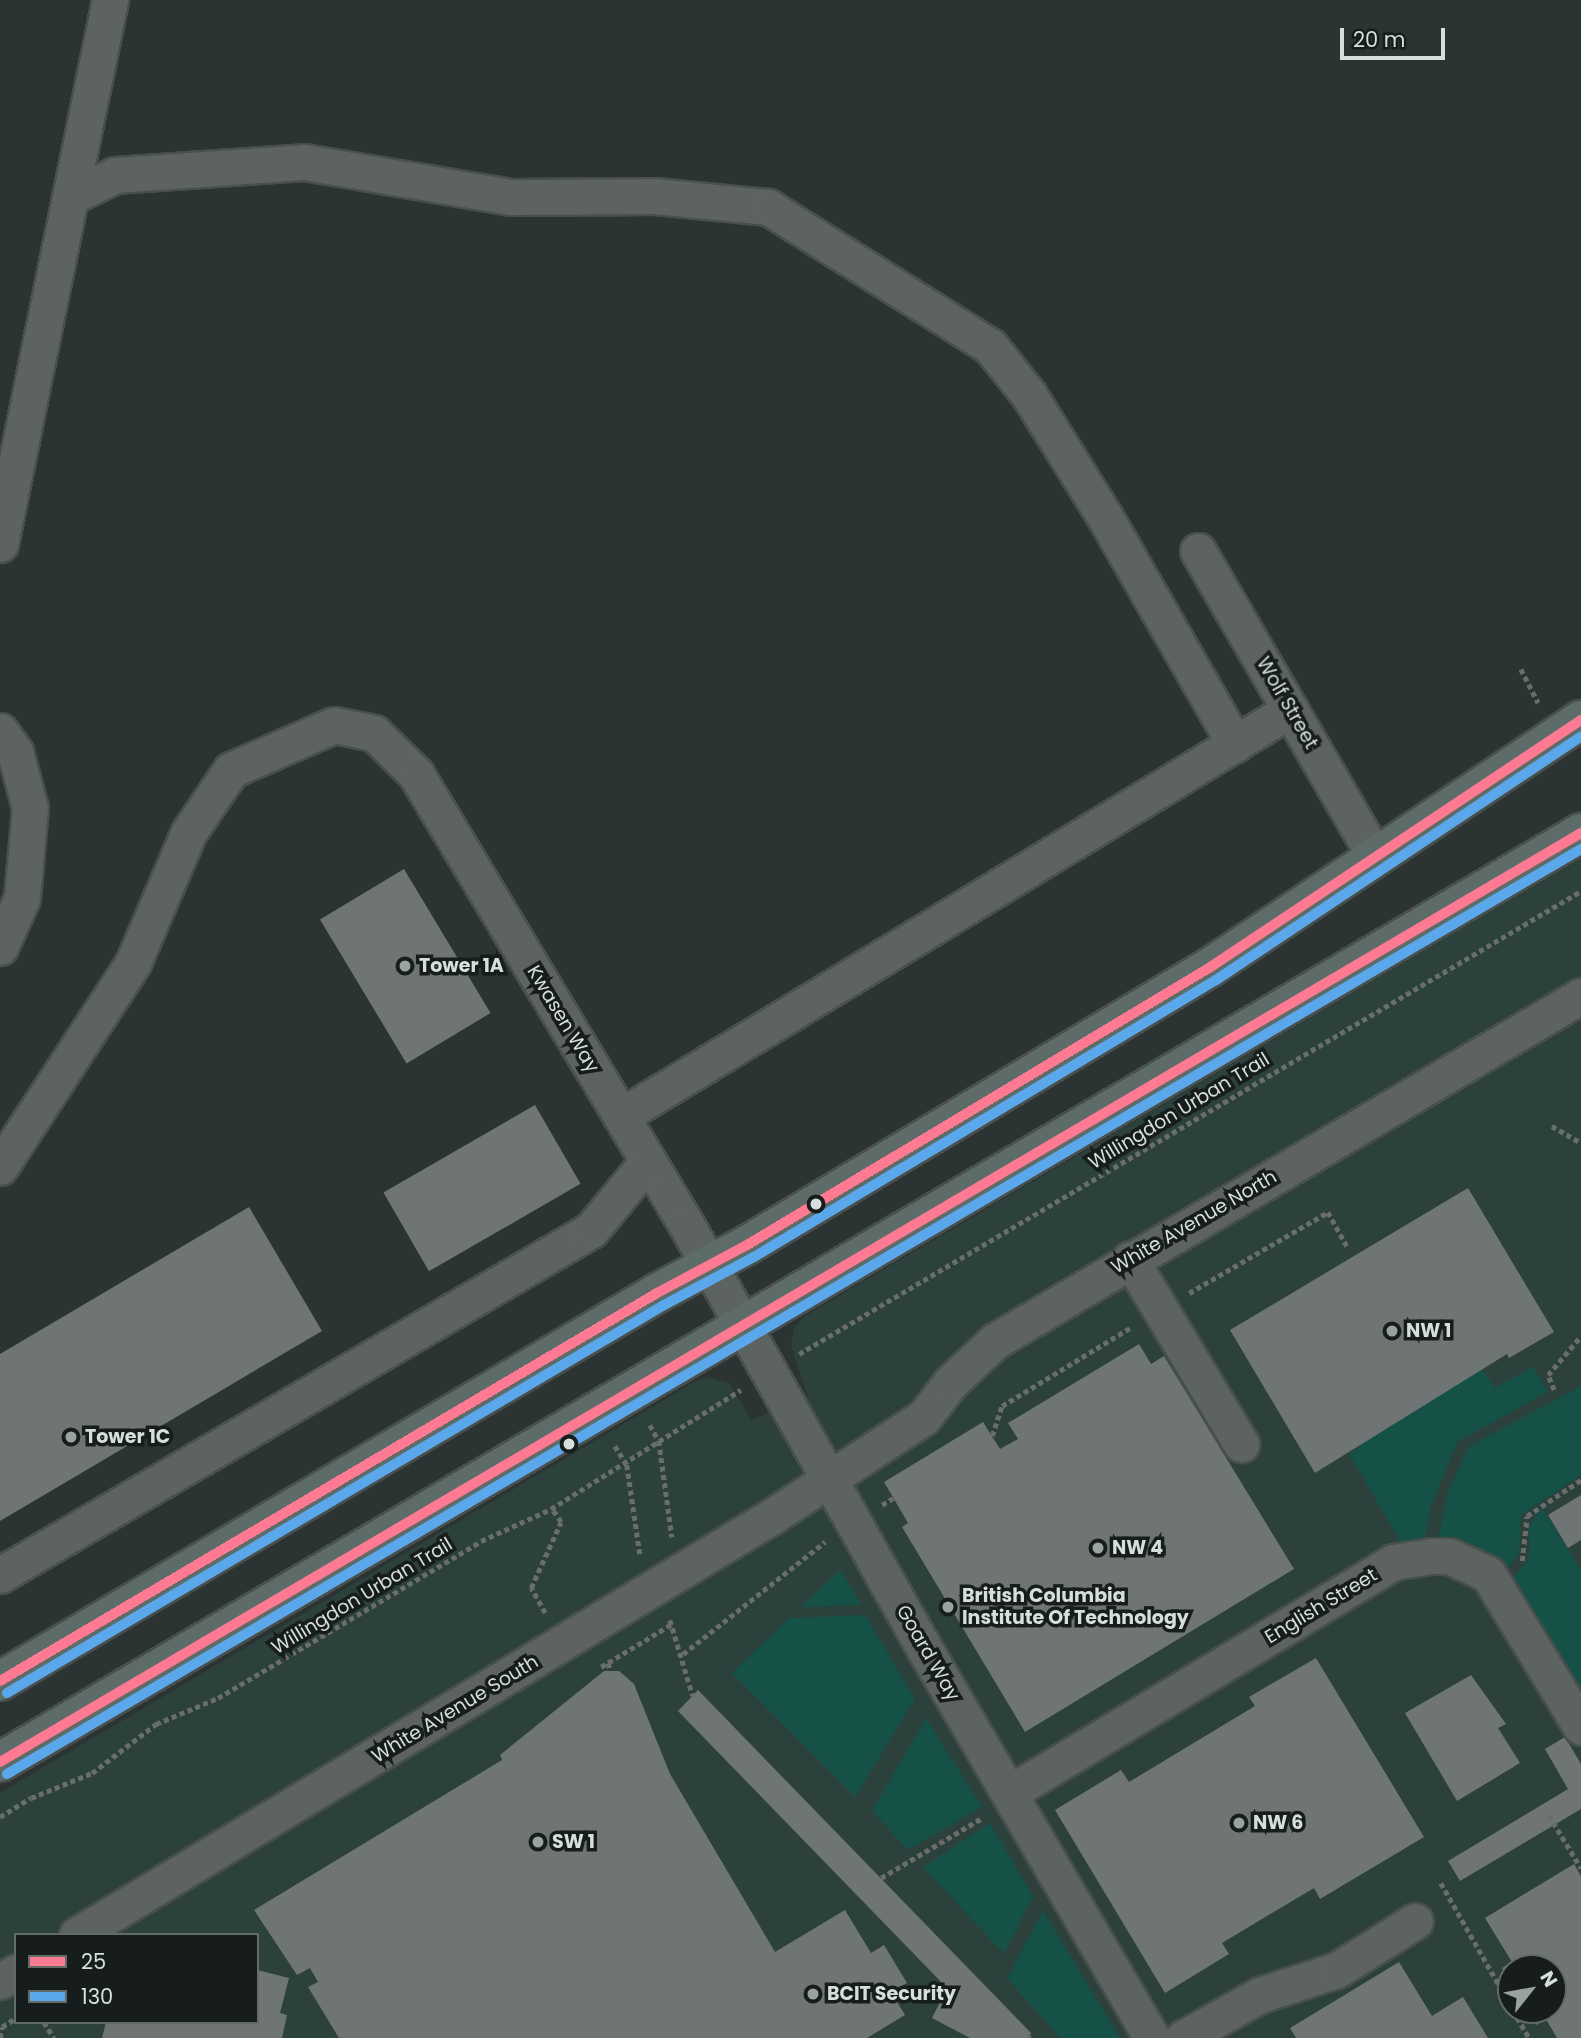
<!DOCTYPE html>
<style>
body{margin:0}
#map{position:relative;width:1581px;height:2038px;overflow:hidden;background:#2c3433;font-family:Poppins,sans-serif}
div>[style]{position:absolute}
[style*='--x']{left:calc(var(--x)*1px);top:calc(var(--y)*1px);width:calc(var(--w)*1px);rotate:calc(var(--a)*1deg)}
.built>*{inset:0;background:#2c413c}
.green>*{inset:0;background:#165148}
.building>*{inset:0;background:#6f7574;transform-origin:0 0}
.path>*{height:4.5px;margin-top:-2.25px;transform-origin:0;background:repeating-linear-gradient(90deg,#696e6d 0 5px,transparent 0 8.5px)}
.roads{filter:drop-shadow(2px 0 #484f4d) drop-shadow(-2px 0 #484f4d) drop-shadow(0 2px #484f4d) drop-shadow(0 -2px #484f4d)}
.minor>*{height:35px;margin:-17.5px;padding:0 17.5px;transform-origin:17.5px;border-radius:17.5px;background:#5c6361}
.major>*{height:38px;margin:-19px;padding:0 19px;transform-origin:19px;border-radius:19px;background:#5e6c69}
.bus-1>*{height:10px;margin:-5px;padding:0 5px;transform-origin:5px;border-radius:5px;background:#fe7a93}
.bus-2>*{height:10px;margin:-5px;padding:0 5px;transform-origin:5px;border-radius:5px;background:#5aa8eb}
.dots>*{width:19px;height:19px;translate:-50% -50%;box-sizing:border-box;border:4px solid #171d1c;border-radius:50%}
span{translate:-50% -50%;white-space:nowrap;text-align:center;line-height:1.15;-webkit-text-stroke:7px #171d1c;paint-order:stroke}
.street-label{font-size:19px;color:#d6dfdd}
.poi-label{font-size:19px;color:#d6dfdd;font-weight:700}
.left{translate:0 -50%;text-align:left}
.legend{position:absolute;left:14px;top:1933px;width:245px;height:91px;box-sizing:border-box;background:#171d1c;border:2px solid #636b69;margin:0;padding:9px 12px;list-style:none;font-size:21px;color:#d6dfdd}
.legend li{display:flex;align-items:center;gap:14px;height:35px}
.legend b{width:35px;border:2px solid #636b69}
.north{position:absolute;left:1497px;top:1954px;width:70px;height:70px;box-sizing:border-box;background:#171d1c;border:2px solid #636b69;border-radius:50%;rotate:59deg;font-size:19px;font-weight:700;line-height:28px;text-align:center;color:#d6dfdd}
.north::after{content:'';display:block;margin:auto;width:24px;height:32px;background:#9aa3a2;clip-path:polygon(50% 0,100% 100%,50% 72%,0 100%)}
.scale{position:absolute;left:1340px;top:28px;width:105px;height:32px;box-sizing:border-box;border:4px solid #d6dfdd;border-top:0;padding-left:9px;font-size:21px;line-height:24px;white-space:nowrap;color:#d6dfdd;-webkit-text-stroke:5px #171d1c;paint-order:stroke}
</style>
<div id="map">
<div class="built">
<i style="clip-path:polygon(evenodd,1581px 858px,1581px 2038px,0 2038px,0 1793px,696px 1381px,710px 1378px,729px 1383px,751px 1420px,808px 1397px,791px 1346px,794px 1328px,805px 1316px,1581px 858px,16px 1935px,257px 1935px,257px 2022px,16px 2022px,16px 1935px,1581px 858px,1511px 1968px,1553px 1968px,1553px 2010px,1511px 2010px,1511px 1968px)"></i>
</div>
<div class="green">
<i style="clip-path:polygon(1480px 1366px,1495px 1388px,1533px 1367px,1548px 1392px,1458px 1441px,1431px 1505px,1425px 1539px,1402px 1545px,1349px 1453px,1361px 1446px,1350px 1430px)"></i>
<i style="clip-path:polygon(1581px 1386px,1581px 1475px,1521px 1515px,1519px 1554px,1507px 1569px,1466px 1544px,1438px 1538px,1449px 1490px,1468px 1447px)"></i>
<i style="clip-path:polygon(1542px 1508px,1581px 1570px,1581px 1691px,1513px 1578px,1526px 1563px,1530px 1549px,1528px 1528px)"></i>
<i style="clip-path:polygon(840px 1570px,862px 1605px,801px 1607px)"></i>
<i style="clip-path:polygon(865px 1615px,915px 1699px,855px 1797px,732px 1673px,789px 1618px)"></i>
<i style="clip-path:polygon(926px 1718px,982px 1807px,908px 1850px,872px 1811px)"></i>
<i style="clip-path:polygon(990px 1823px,1033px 1896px,1004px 1954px,923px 1867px)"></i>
<i style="clip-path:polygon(1043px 1911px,1120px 2038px,1060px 2038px,1007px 1978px)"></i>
</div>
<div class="building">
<i style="left:404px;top:869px;width:168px;height:98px;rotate:59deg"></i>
<i style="left:535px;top:1105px;width:91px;height:175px;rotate:60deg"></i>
<i style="clip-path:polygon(1468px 1188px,1554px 1332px,1509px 1358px,1507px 1354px,1315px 1473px,1230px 1330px)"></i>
<i style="clip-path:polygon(249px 1207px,322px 1331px,0 1521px,0 1354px)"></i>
<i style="clip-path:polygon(1139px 1344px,1151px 1364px,1164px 1356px,1294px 1569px,1025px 1732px,902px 1527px,908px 1523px,884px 1482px,983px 1422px,1000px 1449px,1018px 1439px,1008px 1423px)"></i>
<i style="clip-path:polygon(1581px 1495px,1581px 1540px,1568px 1548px,1548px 1515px)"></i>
<i style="clip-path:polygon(1316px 1658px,1424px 1837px,1320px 1899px,1314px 1888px,1222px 1943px,1229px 1954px,1165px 1993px,1055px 1810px,1121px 1770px,1129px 1782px,1255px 1706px,1249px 1697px)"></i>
<i style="clip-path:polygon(604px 1671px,619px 1671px,634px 1684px,670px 1774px,775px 1952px,845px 1910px,871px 1953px,884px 1945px,907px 1983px,891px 1992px,905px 2015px,867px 2038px,339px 2038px,308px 1987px,318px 1982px,310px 1968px,297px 1975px,254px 1910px,502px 1760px,500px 1755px)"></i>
<i style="clip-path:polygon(1471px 1675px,1506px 1724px,1498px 1728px,1520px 1763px,1457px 1801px,1405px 1713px)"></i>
<i style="clip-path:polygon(698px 1690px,1031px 2033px,1028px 2038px,970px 2038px,932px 2018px,947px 1988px,678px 1711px)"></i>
<i style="clip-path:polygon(1565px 1737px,1581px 1764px,1581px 1809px,1460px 1881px,1448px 1861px,1568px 1789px,1545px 1749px)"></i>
<i style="clip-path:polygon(1574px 1864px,1581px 1876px,1581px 2038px,1557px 2038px,1546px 2019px,1536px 2025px,1527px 2010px,1553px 2010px,1553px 1968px,1511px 1968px,1511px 1984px,1502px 1968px,1512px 1962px,1485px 1918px)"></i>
<i style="clip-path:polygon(1399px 1962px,1432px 2016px,1463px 1997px,1488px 2038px,1296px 2038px,1290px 2028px)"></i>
<i style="clip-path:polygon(257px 1970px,289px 1978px,280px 2013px,287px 2015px,282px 2038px,102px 2038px,106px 2022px,257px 2022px)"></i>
</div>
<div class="path">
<i style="--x:1521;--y:669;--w:38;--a:63"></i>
<i style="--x:1552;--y:1126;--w:34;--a:30"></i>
<i style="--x:1189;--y:1293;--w:161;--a:-30.2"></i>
<i style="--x:1328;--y:1212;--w:39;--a:61"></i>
<i style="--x:799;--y:1354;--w:909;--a:-30.63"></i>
<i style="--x:1554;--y:1390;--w:16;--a:-112"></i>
<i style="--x:1548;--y:1375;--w:51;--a:-49.8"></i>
<i style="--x:650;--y:1425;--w:18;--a:61"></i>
<i style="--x:659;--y:1441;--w:97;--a:82.3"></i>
<i style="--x:992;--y:1436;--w:32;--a:-72"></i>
<i style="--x:1002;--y:1406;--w:150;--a:-31.4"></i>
<i style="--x:615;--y:1446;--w:22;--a:58"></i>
<i style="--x:627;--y:1465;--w:90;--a:81.7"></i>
<i style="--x:882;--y:1505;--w:13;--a:-32"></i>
<i style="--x:1522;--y:1561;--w:45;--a:-83.7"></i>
<i style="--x:1527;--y:1516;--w:65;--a:-33.7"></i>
<i style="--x:545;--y:1613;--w:29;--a:-119"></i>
<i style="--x:531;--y:1588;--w:72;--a:-65.6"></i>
<i style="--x:561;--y:1522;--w:16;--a:-125"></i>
<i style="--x:670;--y:1620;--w:79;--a:73.2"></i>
<i style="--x:683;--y:1654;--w:181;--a:-38.3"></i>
<i style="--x:608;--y:1663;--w:8;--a:67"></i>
<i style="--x:601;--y:1667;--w:83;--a:-31.2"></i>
<i style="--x:1549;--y:1815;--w:62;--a:58.9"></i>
<i style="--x:0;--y:1817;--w:36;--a:-32"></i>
<i style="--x:31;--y:1798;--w:66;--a:-22.3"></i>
<i style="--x:92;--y:1773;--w:81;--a:-37.4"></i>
<i style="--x:156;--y:1724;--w:67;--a:-22.8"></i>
<i style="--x:218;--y:1698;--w:306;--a:-30.8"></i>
<i style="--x:481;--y:1541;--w:77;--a:-24.6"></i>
<i style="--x:551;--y:1509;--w:224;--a:-32.1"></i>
<i style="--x:881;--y:1878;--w:117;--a:-30.7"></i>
<i style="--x:1441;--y:1883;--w:142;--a:60.4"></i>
<i style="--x:1513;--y:2010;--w:32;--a:60"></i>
<i style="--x:44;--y:2022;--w:19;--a:58"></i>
<i style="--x:1029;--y:2036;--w:2;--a:63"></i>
<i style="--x:0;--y:2038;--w:11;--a:-80"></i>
<i style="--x:2;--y:2027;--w:17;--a:-33"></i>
</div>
<div class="roads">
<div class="minor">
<i style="--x:70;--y:197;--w:50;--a:-26.1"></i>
<i style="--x:115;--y:175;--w:189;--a:-3.9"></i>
<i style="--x:304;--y:162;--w:210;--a:9.6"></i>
<i style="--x:511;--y:197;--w:144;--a:-0.4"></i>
<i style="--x:655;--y:196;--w:114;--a:5.6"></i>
<i style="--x:768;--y:207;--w:262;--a:32.1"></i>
<i style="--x:990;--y:346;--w:63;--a:51.5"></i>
<i style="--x:1029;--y:395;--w:144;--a:58.1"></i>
<i style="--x:1105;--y:517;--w:262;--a:60.2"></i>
<i style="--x:0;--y:544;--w:555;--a:-78.57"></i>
<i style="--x:1198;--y:551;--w:353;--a:59.9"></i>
<i style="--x:0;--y:731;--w:26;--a:54"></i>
<i style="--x:15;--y:752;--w:58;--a:75"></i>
<i style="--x:30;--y:808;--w:90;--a:95.1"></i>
<i style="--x:22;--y:898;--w:54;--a:114.2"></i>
<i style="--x:621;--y:1116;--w:783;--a:-31.25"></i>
<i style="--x:0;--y:1167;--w:244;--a:-56.9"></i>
<i style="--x:133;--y:963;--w:142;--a:-66.9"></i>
<i style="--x:189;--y:832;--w:75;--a:-55.9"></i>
<i style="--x:231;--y:770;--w:112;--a:-23.6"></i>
<i style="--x:334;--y:725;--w:41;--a:11.3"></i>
<i style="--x:374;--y:733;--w:59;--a:44.3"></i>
<i style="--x:416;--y:774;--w:525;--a:59.04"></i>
<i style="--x:686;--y:1224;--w:486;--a:60.7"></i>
<i style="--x:924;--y:1648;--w:452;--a:59.7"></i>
<i style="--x:1130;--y:1259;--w:216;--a:59"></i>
<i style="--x:0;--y:1575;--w:684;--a:-30.27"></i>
<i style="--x:591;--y:1230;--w:89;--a:-50.4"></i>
<i style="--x:1009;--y:1793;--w:448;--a:-31"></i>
<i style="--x:1393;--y:1562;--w:37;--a:-9"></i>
<i style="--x:1430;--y:1556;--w:19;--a:0"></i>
<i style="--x:1449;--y:1556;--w:43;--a:24.8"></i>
<i style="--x:1488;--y:1574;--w:179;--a:58.7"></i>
<i style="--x:77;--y:1935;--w:814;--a:-31.07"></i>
<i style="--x:774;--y:1515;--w:179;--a:-33.2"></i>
<i style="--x:924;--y:1417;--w:44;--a:-52.4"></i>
<i style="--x:951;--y:1382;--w:60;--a:-43"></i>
<i style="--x:995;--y:1341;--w:680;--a:-30.49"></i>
<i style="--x:0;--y:1981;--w:18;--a:-29"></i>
<i style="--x:1183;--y:2038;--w:88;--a:-29.2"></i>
<i style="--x:1260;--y:1995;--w:81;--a:-18"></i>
<i style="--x:1337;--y:1970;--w:92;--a:-32.1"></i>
</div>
<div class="major">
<i style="--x:0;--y:1681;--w:763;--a:-30.56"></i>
<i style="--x:657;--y:1293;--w:102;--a:-28.1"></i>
<i style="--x:747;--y:1245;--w:539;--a:-30.95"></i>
<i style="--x:1209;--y:968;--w:447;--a:-33.7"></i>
<i style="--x:0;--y:1762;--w:1834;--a:-30.44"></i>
</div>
</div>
<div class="bus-1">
<i style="--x:0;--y:1681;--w:763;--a:-30.56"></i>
<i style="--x:657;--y:1293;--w:102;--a:-28.1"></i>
<i style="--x:747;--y:1245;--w:539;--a:-30.95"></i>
<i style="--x:1209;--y:968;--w:447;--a:-33.7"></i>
<i style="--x:0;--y:1762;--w:1834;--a:-30.44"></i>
</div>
<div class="bus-2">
<i style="--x:7;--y:1693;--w:763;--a:-30.56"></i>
<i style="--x:664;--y:1305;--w:102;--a:-28.1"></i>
<i style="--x:754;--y:1257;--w:539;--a:-30.95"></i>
<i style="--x:1216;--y:980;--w:438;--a:-33.7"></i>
<i style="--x:7;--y:1774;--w:1826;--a:-30.44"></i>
</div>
<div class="dots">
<i style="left:405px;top:966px;background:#9aa3a2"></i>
<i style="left:816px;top:1204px;background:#d6dfdd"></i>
<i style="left:1392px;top:1331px;background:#9aa3a2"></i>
<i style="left:71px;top:1437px;background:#9aa3a2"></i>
<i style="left:569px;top:1444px;background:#d6dfdd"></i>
<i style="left:1098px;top:1548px;background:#9aa3a2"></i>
<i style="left:948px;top:1607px;background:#9aa3a2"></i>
<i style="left:1239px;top:1823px;background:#9aa3a2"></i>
<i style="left:538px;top:1842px;background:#9aa3a2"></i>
<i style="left:813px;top:1994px;background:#9aa3a2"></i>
</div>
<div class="street-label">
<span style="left:1287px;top:703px;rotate:60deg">Wolf Street</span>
<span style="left:563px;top:1019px;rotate:59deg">Kwasen Way</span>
<span style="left:1179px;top:1111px;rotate:-31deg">Willingdon Urban Trail</span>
<span style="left:1194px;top:1222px;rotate:-30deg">White Avenue North</span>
<span style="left:362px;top:1596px;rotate:-31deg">Willingdon Urban Trail</span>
<span style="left:1321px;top:1606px;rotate:-31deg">English Street</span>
<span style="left:928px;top:1653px;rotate:60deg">Goard Way</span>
<span style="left:455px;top:1709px;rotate:-31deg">White Avenue South</span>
</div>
<div class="poi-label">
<span class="left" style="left:419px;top:966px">Tower 1A</span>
<span class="left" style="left:1406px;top:1331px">NW 1</span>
<span class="left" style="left:85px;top:1437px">Tower 1C</span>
<span class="left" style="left:1112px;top:1548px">NW 4</span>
<span class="left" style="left:962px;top:1607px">British Columbia<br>Institute Of Technology</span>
<span class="left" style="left:1253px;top:1823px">NW 6</span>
<span class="left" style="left:552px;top:1842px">SW 1</span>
<span class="left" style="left:827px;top:1994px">BCIT Security</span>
</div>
<ul class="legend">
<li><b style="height:9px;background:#fe7a93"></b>25</li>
<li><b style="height:9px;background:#5aa8eb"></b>130</li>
</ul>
<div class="north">N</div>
<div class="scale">20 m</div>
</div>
